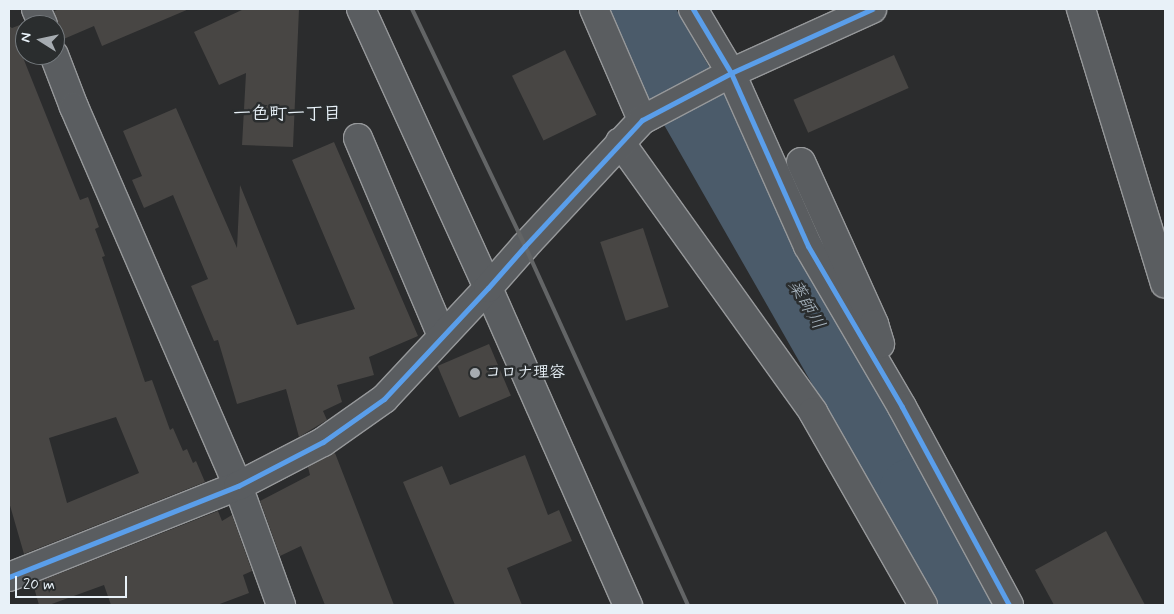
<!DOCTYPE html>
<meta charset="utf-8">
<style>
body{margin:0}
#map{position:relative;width:1174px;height:614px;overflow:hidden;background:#2b2c2d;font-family:Mynerve,"Klee One",sans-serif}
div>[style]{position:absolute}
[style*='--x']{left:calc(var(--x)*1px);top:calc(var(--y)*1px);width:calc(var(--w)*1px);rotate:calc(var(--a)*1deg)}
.river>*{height:68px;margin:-34px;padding:0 34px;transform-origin:34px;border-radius:34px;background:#4b5b6a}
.building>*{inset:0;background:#484644;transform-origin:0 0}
.roads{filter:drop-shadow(1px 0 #96989a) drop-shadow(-1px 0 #96989a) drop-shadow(0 1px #96989a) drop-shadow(0 -1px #96989a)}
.minor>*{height:28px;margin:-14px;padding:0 14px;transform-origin:14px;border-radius:14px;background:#5a5d60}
.rail>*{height:4px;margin:-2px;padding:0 2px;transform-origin:2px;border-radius:2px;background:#636566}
.cycleway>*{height:5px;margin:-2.5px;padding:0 2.5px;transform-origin:2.5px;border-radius:2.5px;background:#5a9eea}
.dots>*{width:14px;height:14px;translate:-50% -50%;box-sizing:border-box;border:2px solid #2a2d2e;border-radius:50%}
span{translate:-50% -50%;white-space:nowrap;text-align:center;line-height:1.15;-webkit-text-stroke:5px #2a2d2e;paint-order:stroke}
.poi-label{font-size:16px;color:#e8f1f8;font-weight:700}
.left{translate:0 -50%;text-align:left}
.neighbourhood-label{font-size:18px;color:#e8f1f8;font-weight:700}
.water-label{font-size:18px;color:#aab7c2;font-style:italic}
.frame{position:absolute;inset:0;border:10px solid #e8f1f8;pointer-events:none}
.north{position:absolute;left:15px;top:15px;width:50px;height:50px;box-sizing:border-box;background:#2a2d2e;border:1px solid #767b7f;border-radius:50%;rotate:280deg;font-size:14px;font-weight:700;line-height:20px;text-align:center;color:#e8f1f8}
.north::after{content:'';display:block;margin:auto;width:18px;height:22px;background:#a6acb1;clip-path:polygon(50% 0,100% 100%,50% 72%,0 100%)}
.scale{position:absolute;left:15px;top:576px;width:112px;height:22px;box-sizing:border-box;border:2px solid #e8f1f8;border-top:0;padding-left:6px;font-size:15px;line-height:18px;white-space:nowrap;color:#e8f1f8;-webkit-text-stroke:4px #2a2d2e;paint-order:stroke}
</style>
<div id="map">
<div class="river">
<i style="--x:637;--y:9;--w:556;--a:60.26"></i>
<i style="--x:913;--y:492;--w:127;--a:63.2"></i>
</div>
<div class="building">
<i style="clip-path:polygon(60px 9px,189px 9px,102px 46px,94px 26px,59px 41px,55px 40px,59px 26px,54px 11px)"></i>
<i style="clip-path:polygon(244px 9px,299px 9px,293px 147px,242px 145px,246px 73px,219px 85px,194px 32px)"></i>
<i style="clip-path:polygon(evenodd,25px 23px,25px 54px,22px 55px,80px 200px,88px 197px,99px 227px,95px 229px,105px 256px,102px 257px,145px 382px,152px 380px,170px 430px,173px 428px,183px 451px,187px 449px,193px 463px,196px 461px,205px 482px,24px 554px,9px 502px,9px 26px,12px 28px,25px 23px,116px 417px,139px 473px,67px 503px,49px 438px,116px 417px)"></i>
<i style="left:565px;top:50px;width:72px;height:59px;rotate:64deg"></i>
<i style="left:894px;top:55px;width:36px;height:110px;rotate:66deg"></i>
<i style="clip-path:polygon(176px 108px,237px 248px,240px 185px,297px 325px,355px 309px,292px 160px,334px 142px,418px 336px,369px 357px,374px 375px,337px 385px,342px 402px,323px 411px,327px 420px,299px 437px,286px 389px,237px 404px,218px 340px,214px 341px,191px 286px,208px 279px,173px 195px,144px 208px,132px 180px,142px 176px,123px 131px)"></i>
<i style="left:643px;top:228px;width:83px;height:45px;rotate:72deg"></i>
<i style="left:489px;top:344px;width:56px;height:56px;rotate:67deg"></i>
<i style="clip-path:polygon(335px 453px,394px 605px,325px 605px,301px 546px,280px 556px,260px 501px,310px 475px,308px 467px)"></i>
<i style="clip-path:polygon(525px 455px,548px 515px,559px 510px,572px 541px,507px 568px,522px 605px,455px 605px,403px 482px,442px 466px,450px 485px)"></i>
<i style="clip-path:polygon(218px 511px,222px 521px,232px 515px,252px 571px,243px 575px,249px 593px,217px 605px,111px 605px,104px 585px,49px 605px,39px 605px,33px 584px)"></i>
<i style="clip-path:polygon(1106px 531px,1145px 605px,1054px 605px,1035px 570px)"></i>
</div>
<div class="roads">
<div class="minor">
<i style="--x:36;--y:9;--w:17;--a:66"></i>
<i style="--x:361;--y:9;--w:307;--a:65.5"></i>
<i style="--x:488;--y:288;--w:347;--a:66.2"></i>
<i style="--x:594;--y:9;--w:121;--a:66.6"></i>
<i style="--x:693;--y:9;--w:74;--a:59.3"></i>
<i style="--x:731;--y:73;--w:189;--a:66"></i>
<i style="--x:808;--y:246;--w:186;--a:59.7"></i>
<i style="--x:902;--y:407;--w:225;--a:61.6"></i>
<i style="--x:1081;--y:9;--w:287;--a:73"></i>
<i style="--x:54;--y:55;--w:56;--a:69"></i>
<i style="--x:74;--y:107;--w:413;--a:66.6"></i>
<i style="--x:238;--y:486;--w:127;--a:70.1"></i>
<i style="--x:358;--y:138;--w:215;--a:67"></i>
<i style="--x:620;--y:142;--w:332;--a:54.4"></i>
<i style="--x:813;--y:412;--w:222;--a:60.3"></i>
<i style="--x:801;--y:162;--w:178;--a:65.7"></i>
<i style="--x:874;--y:324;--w:21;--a:73"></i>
<i style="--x:9;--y:577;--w:246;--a:-21.7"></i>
<i style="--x:238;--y:486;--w:96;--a:-27.4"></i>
<i style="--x:323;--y:442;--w:75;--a:-35.2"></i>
<i style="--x:384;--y:399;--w:152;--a:-46.9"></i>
<i style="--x:488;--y:288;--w:56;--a:-48.6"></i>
<i style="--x:525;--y:246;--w:172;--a:-47.1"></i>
<i style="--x:642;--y:120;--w:101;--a:-27.8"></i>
<i style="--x:731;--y:73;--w:155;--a:-24.4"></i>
</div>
</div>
<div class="rail">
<i style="--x:412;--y:9;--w:263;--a:64.5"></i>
<i style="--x:525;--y:246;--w:394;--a:65.6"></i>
</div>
<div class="cycleway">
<i style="--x:693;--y:9;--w:74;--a:59.3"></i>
<i style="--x:731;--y:73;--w:189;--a:66"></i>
<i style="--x:808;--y:246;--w:186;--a:59.7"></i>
<i style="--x:902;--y:407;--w:225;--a:61.6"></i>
<i style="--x:9;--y:577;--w:246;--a:-21.7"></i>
<i style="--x:238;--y:486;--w:96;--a:-27.4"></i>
<i style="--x:323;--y:442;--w:75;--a:-35.2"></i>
<i style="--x:384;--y:399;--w:152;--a:-46.9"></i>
<i style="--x:488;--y:288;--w:56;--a:-48.6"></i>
<i style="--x:525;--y:246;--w:172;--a:-47.1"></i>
<i style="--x:642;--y:120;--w:101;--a:-27.8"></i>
<i style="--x:731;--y:73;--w:155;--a:-24.4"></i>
</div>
<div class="dots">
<i style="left:475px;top:373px;background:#a6acb1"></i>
</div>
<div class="poi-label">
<span class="left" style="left:485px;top:373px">コロナ理容</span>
</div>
<div class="neighbourhood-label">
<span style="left:287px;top:114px">一色町一丁目</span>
</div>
<div class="water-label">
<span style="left:806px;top:305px;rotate:60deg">薬師川</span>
</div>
<div class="frame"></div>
<div class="north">N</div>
<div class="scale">20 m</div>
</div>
